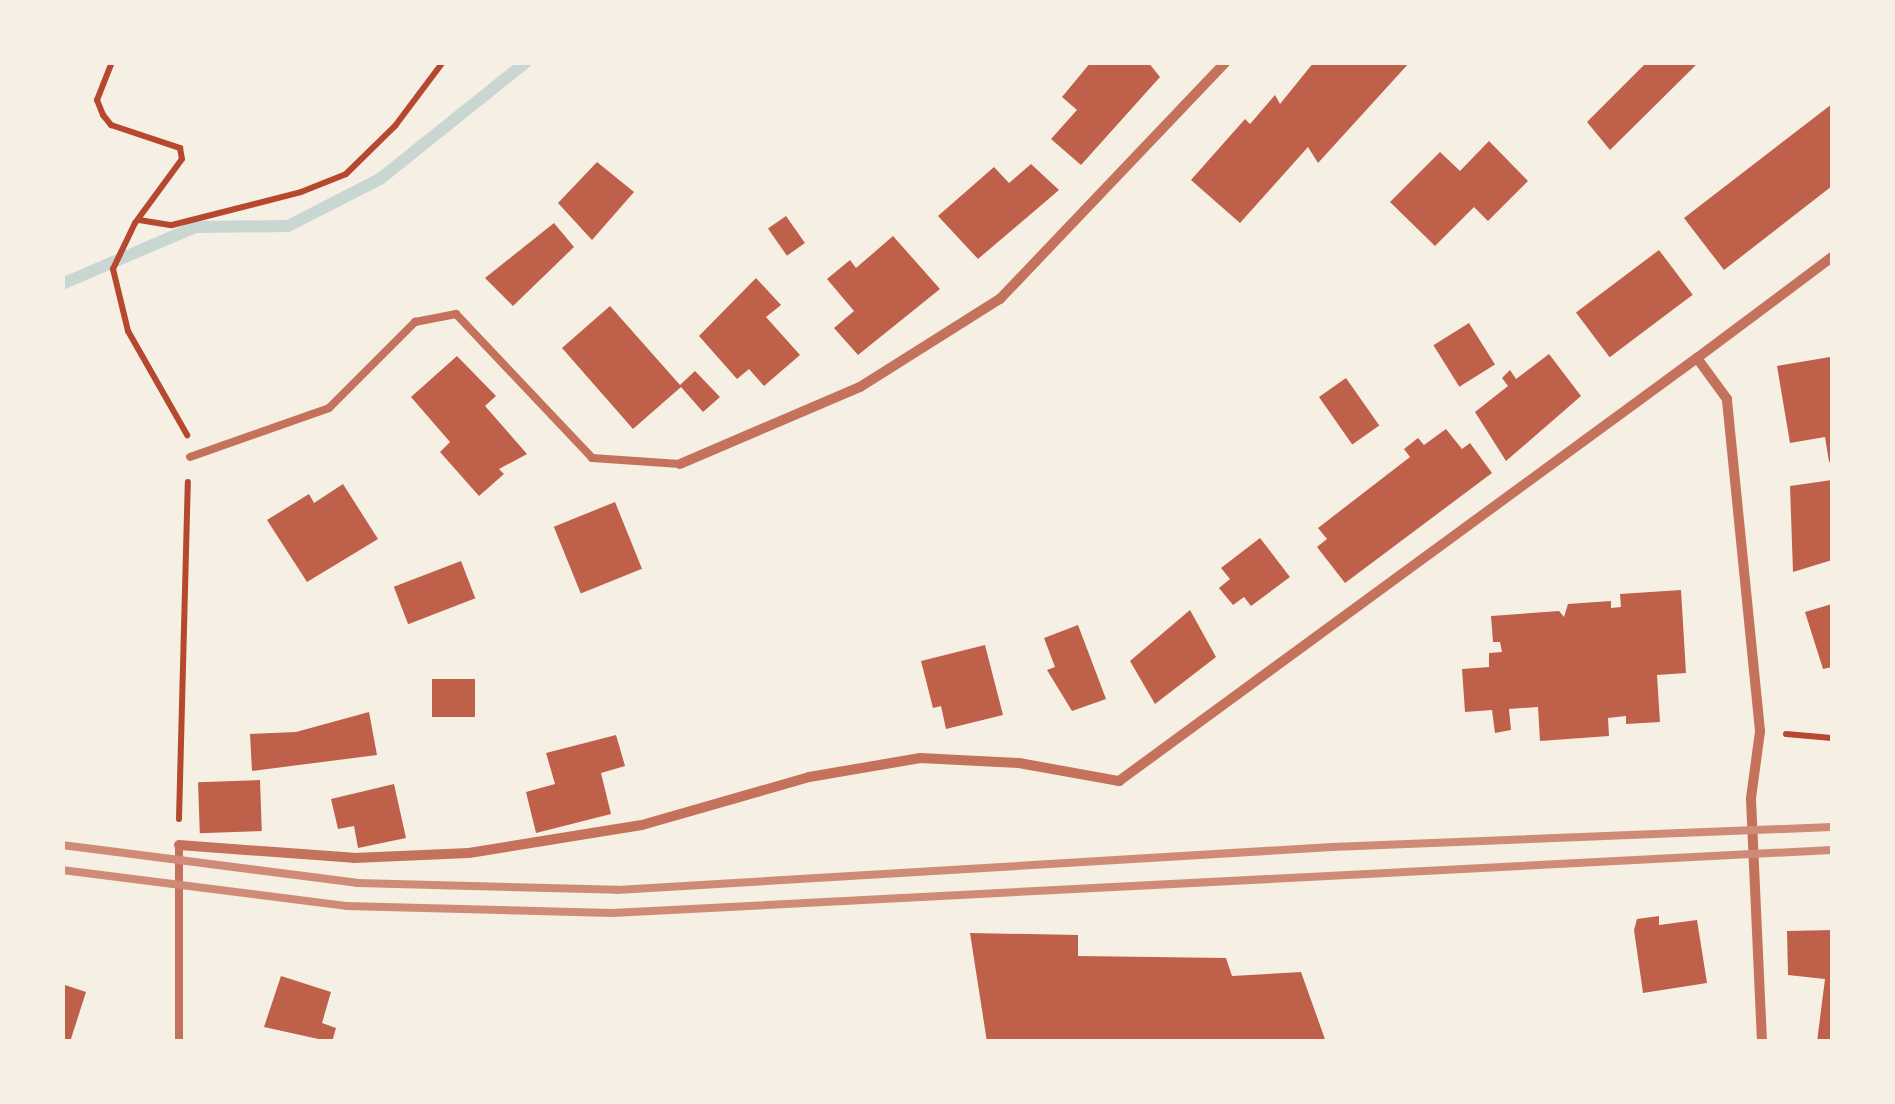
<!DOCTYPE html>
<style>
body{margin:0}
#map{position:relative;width:1895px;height:1104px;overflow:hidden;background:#f6efe4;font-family:Quicksand,sans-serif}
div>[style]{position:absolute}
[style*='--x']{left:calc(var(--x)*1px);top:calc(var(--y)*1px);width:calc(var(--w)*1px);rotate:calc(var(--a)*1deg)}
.stream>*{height:12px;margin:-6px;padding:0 6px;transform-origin:6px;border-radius:6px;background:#c9d6d2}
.building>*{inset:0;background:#bf614a;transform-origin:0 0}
.path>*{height:6px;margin:-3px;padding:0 3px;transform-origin:3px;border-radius:3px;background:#b5482f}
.service>*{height:8px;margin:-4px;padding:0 4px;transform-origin:4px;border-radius:4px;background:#c5725c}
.minor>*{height:10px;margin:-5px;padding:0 5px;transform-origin:5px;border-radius:5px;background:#c5725c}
.rail>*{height:8px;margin:-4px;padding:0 4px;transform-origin:4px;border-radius:4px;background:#cf8b77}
span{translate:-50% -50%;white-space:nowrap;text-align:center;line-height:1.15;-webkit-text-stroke:9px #f6efe4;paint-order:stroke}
.frame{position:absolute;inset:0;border:65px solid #f6efe4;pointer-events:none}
</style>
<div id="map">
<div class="stream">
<i style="--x:62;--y:284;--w:145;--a:-23.2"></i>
<i style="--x:195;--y:227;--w:93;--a:-0.6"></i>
<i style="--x:288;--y:226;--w:103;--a:-27.1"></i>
<i style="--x:380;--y:179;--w:187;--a:-38.7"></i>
</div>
<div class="building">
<i style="clip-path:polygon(1091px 62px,1148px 62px,1160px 77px,1081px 165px,1051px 139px,1077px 110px,1062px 97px)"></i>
<i style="clip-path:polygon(1314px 62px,1410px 62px,1318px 163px,1308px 147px,1240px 223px,1191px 180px,1245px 119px,1250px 124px,1275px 95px,1280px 104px)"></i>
<i style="clip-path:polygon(1647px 62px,1699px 62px,1610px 150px,1587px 122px)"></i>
<i style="clip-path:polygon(1832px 104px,1832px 186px,1724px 270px,1684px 218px)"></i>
<i style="clip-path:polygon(1489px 141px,1528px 181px,1488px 221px,1474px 207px,1435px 246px,1390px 202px,1440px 152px,1460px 171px)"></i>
<i style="clip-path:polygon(597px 162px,634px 192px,592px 240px,558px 203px)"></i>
<i style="clip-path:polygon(1031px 164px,1059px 190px,978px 259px,938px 216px,994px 167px,1009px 183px)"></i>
<i style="left:786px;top:216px;width:33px;height:22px;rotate:55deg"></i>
<i style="clip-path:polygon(554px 223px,574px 247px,513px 306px,485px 278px)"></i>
<i style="clip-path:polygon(893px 236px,940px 289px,858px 355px,834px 328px,854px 311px,827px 279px,850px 260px,856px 268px)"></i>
<i style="left:1659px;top:250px;width:56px;height:104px;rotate:53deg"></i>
<i style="clip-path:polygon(756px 278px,781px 305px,766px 317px,800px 355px,764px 386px,749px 369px,737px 379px,699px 336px)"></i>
<i style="clip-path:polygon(610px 306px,680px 385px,695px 371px,720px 397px,703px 412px,681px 387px,633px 429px,562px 348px)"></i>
<i style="left:1469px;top:323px;width:49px;height:42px;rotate:58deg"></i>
<i style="clip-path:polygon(1549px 354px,1581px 396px,1506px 461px,1475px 412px,1508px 386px,1502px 378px,1510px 370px,1516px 379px)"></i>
<i style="clip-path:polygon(457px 356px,496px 396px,485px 406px,527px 454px,499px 469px,504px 474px,479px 496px,440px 452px,450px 442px,411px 397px)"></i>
<i style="clip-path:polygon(1830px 357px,1832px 461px,1829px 462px,1825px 437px,1790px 443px,1777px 366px)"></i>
<i style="left:1346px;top:378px;width:58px;height:33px;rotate:55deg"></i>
<i style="clip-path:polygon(1446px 429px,1462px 449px,1470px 443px,1492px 473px,1345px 583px,1317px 547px,1327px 539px,1318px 528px,1410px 457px,1404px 449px,1418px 438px,1424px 445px)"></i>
<i style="clip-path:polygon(1832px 480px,1832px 560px,1793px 572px,1790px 486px)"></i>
<i style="clip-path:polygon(343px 484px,378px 539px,307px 582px,267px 520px,309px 494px,314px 503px)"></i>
<i style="left:615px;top:502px;width:72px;height:66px;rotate:68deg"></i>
<i style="clip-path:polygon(1260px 538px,1290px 577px,1251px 606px,1244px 597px,1233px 605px,1219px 588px,1230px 579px,1221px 568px)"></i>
<i style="left:461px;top:561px;width:40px;height:72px;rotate:69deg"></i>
<i style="clip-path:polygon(1681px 590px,1686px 673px,1657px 675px,1660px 722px,1626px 724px,1626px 716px,1608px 718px,1609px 736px,1540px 741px,1538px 707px,1509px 709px,1511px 730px,1495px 733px,1492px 710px,1465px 712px,1462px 669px,1489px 667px,1489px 653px,1502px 652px,1500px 642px,1493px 642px,1491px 616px,1559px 611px,1564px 617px,1568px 604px,1611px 601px,1611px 608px,1621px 607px,1620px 594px)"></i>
<i style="clip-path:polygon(1832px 604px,1832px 667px,1823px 669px,1805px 612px)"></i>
<i style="clip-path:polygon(1190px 610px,1216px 657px,1155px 704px,1130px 661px)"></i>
<i style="clip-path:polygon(1078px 625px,1106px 699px,1072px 711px,1047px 670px,1055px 667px,1044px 638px)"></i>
<i style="clip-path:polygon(985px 645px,1003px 715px,946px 729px,941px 706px,933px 708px,921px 661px)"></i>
<i style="left:475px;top:679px;width:38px;height:43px;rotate:90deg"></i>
<i style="clip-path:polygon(369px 712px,377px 755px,252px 771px,250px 734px,296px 732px)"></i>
<i style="clip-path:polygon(616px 735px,625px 766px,601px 773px,611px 814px,536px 833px,526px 792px,555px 784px,546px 753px)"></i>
<i style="left:260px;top:780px;width:51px;height:62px;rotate:88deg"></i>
<i style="clip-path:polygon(394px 784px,406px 838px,358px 848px,354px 826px,338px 829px,331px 799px)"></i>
<i style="clip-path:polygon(1659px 916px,1659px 925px,1697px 920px,1707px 983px,1643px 993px,1634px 930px,1637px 919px)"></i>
<i style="clip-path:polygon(1832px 930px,1832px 1042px,1817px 1042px,1825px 979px,1788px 975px,1787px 931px)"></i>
<i style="clip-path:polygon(970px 933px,1078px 935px,1078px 956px,1226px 958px,1232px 976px,1301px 972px,1326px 1042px,987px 1042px)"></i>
<i style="clip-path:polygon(281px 976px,331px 992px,322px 1023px,336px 1028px,332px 1042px,264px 1027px)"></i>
<i style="clip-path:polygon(62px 984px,86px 992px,70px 1042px,62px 1042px)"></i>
</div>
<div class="path">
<i style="--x:112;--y:62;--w:41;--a:111.5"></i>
<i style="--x:97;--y:100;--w:16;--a:68"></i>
<i style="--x:103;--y:115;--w:13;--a:51"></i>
<i style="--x:111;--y:125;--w:73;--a:18.4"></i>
<i style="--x:180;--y:148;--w:11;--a:80"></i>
<i style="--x:182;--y:159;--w:79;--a:126.3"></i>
<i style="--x:135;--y:223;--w:51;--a:115.6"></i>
<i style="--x:113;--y:269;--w:64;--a:76.4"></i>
<i style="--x:128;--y:331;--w:120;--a:60.4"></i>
<i style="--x:139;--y:220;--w:33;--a:9"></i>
<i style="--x:172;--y:225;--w:133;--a:-14.3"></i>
<i style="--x:301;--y:192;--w:48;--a:-21.8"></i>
<i style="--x:346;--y:174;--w:69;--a:-44.4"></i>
<i style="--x:395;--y:126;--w:80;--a:-53.1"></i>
<i style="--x:1786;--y:734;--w:46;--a:5"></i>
<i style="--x:179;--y:819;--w:337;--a:-88.5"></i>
</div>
<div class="service">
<i style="--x:190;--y:457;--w:147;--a:-19.4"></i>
<i style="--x:329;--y:408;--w:122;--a:-45"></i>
<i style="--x:415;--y:322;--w:42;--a:-11"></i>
<i style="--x:456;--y:314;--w:198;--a:46.6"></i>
<i style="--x:592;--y:458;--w:88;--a:3.9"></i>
<i style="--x:179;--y:845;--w:197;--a:90"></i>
</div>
<div class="minor">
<i style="--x:680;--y:464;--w:196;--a:-23.2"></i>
<i style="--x:860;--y:387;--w:165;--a:-32.2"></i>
<i style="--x:1000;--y:299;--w:327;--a:-46.4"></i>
<i style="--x:179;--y:845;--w:175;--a:4.2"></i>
<i style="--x:354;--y:858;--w:115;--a:-2.5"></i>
<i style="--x:469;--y:853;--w:175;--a:-9.2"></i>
<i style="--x:642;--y:825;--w:174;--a:-16"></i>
<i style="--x:809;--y:777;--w:113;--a:-9.7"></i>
<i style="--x:920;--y:758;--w:99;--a:2.9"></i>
<i style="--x:1019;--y:763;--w:102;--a:10.2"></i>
<i style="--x:1119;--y:781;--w:716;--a:-36.2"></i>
<i style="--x:1762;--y:1042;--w:244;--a:-92.6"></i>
<i style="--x:1751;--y:798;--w:68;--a:-82.3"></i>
<i style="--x:1760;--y:731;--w:334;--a:-95.7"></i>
<i style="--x:1727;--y:399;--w:51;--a:-126.2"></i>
<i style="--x:1697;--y:358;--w:169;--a:-36.8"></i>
</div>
<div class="rail">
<i style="--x:62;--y:845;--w:297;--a:7.3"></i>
<i style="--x:357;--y:883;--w:260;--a:1.5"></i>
<i style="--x:617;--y:890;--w:716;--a:-3.44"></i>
<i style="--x:1332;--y:847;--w:500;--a:-2.29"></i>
<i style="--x:62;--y:870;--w:286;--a:7.2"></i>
<i style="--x:346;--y:906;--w:266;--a:1.5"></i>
<i style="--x:612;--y:913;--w:1222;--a:-2.96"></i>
</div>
<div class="frame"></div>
</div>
